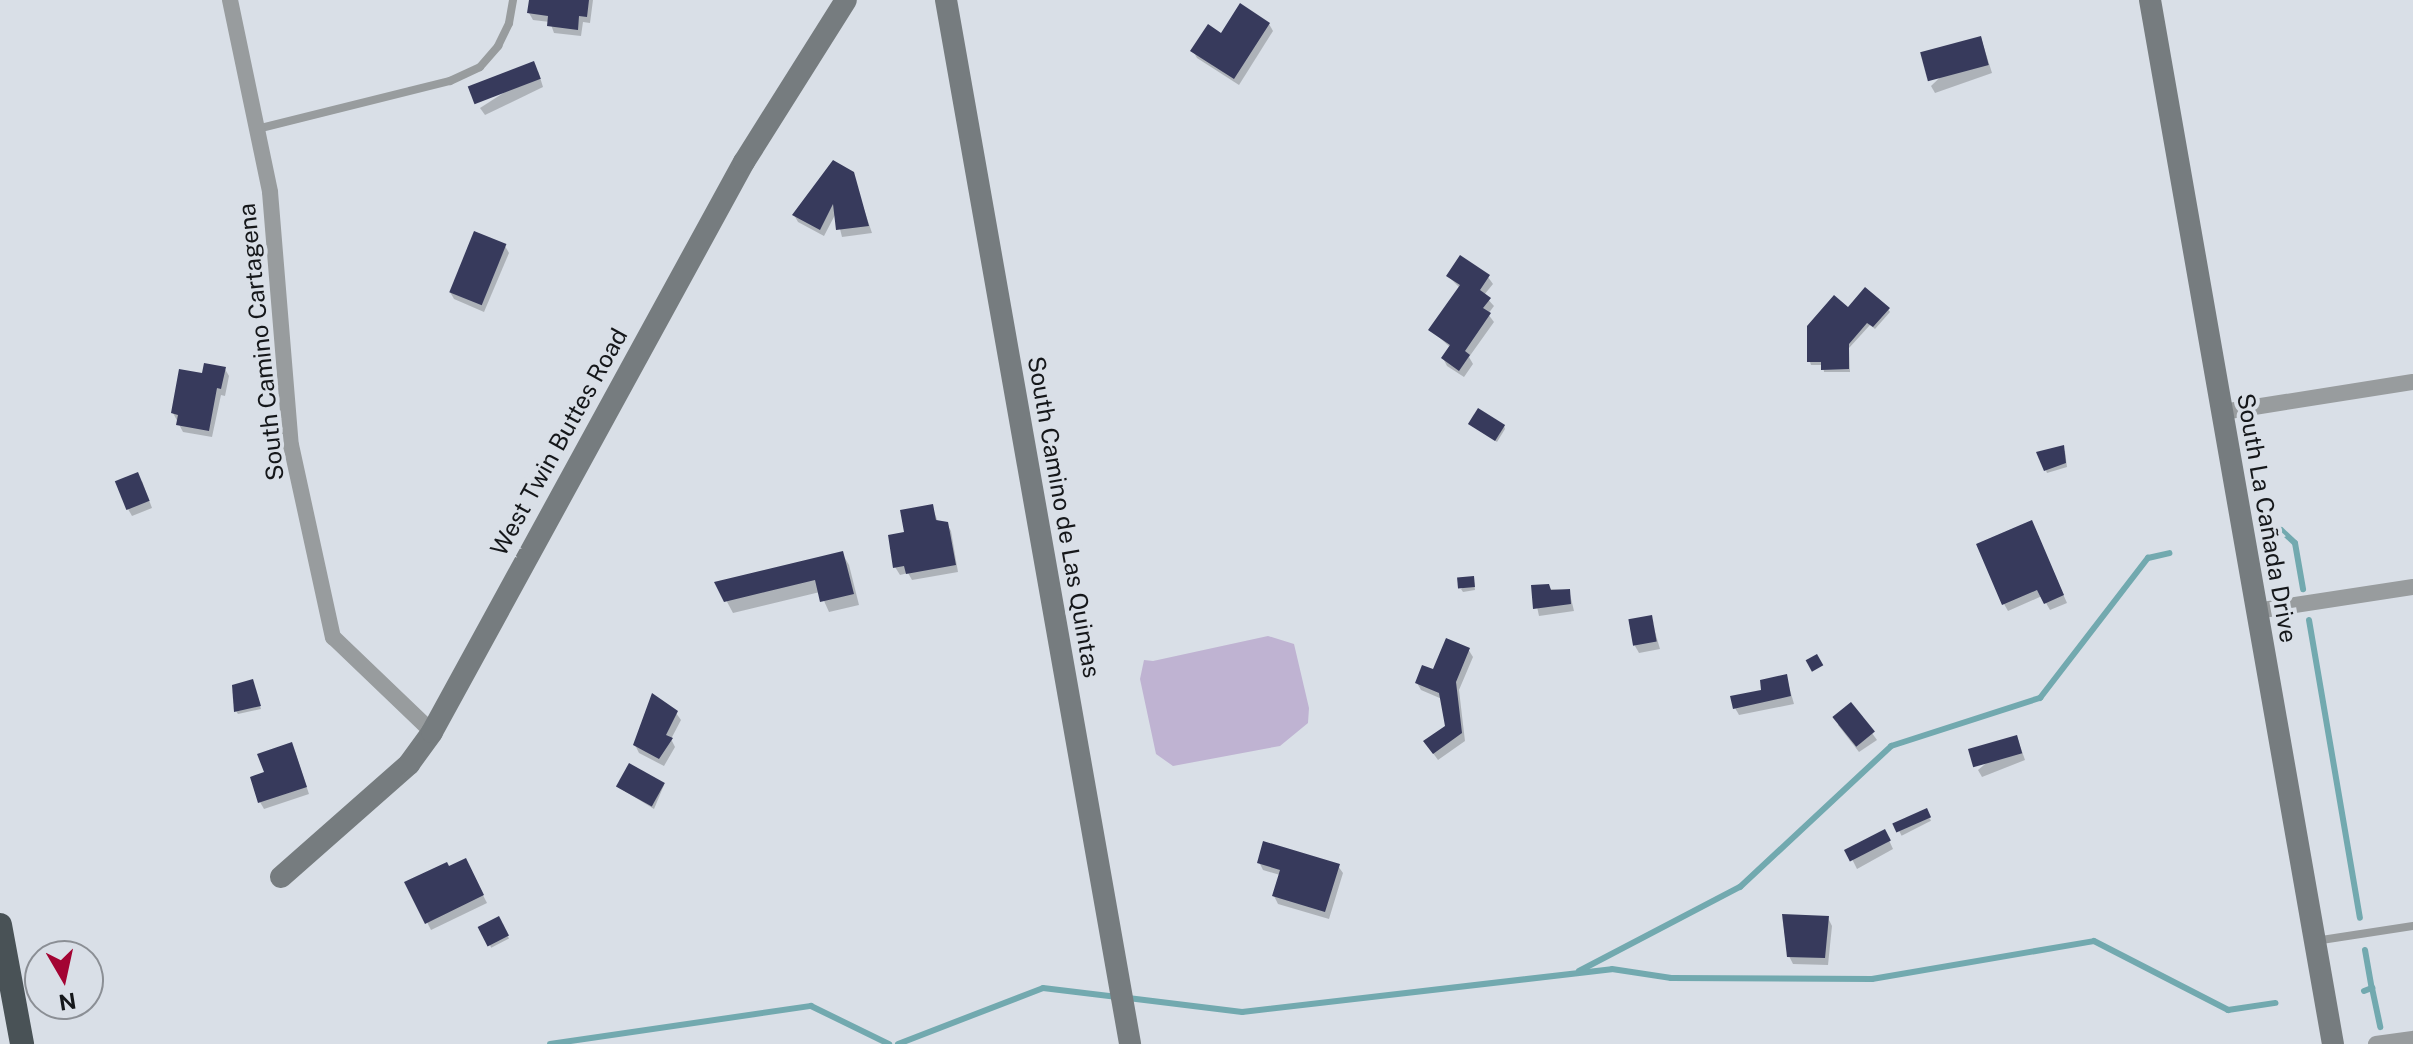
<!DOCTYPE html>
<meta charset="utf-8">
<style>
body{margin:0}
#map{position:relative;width:2413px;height:1044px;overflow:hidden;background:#d9dfe7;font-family:"Public Sans",sans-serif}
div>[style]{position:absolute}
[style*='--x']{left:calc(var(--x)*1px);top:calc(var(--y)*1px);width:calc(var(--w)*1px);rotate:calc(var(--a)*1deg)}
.green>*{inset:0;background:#bfb3d2}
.shadow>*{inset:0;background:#0003;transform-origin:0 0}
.stream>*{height:6px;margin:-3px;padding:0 3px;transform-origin:3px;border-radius:3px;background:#72a9af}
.building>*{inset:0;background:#373a5c;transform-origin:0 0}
.lane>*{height:8px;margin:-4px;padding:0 4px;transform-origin:4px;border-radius:4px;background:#989c9e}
.street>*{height:16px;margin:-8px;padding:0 8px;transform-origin:8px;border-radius:8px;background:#989c9e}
.secondary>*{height:22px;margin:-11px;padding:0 11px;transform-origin:11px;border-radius:11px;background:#767c7f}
.highway>*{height:24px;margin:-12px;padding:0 12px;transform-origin:12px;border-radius:12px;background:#495256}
span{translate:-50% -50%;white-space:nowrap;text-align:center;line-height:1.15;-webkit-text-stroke:8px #d9dfe7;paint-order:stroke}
.street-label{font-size:24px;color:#15171a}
.north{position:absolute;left:24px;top:940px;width:80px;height:80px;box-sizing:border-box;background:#d9dfe7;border:2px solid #8b8f95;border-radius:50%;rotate:171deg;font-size:22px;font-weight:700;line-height:32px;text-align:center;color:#15171a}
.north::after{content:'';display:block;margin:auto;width:28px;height:36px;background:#a30433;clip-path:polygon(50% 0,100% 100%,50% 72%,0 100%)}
</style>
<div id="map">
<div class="green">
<i style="clip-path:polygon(1268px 636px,1294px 644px,1309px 708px,1308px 723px,1280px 746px,1173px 766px,1156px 754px,1140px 679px,1144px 660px,1153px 661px)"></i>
</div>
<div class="shadow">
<i style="clip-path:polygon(531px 0,593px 0,590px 23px,583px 22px,581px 36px,554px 33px,550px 22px,533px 20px,529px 13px)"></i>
<i style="clip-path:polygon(1269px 24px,1273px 31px,1239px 85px,1197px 58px,1193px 51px,1222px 35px)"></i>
<i style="clip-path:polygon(1981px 38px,1992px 73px,1935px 93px,1931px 86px)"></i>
<i style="clip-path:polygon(538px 71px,543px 87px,485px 115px,480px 108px)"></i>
<i style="clip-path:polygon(852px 174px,872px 233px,842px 237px,836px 213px,824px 236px,798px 222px,794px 215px)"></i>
<i style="clip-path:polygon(505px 246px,509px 253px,484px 312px,454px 299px,450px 292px)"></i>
<i style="clip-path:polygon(1448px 276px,1488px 277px,1493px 284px,1484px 295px,1494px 306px,1488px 314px,1494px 322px,1469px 357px,1473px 364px,1464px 377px,1447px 366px,1443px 358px,1451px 348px,1431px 330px,1460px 288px)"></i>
<i style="clip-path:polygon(1888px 309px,1890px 312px,1875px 329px,1870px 325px,1849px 348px,1850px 372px,1824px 372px,1823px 365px,1811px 365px,1810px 362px,1848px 310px)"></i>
<i style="clip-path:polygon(225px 369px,229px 376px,225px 396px,221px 395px,212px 437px,183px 432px,173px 413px)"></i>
<i style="clip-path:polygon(1470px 424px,1504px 426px,1505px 429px,1497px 442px)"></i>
<i style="clip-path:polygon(2065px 451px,2067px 467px,2047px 473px,2039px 454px)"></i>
<i style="clip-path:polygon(142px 481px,152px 508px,132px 516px,128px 509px)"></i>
<i style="clip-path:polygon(932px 506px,938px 522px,947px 524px,951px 531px,958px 572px,912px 580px,908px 573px,900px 575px,895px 567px,906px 534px)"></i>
<i style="clip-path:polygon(2035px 530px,2067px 603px,2050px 610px,2042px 596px,2008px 611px,2004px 604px)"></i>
<i style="clip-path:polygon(842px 553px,849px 565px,859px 605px,829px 612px,820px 592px,733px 613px,717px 583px)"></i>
<i style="clip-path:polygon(1474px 581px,1475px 590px,1463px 592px,1461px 589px)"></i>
<i style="clip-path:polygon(1533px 588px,1569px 590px,1574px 611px,1539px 616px)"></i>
<i style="clip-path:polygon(1651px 618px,1660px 649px,1639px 653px,1635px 646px)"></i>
<i style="clip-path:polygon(1468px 649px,1473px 657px,1459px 690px,1465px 741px,1438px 760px,1430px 749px,1447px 727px,1442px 699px,1421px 690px,1417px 683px)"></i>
<i style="clip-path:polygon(1786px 676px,1794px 704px,1739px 715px,1735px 708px)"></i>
<i style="clip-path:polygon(253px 684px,261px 709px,238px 714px,236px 711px)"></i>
<i style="clip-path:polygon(1851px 704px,1877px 740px,1859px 752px,1838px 725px)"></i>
<i style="clip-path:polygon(676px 713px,681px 720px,671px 739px,675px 747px,664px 766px,639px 753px,635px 745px)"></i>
<i style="clip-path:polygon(2017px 737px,2025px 760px,1982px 777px,1978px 770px)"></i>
<i style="clip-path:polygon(295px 752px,309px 794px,264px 809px,260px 802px,266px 773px)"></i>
<i style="clip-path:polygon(664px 785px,654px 809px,618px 787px)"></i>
<i style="left:1926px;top:811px;width:11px;height:33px;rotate:63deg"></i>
<i style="clip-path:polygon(1888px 838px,1893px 849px,1857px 869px,1848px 851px)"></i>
<i style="clip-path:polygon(1259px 862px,1338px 866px,1343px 873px,1329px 919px,1278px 904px,1274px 896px,1280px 875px,1263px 870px)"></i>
<i style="clip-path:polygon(469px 868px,487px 903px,431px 930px,407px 883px,448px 869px)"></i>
<i style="clip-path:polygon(1828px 918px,1832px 926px,1828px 965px,1793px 964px,1789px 956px)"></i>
<i style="left:499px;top:919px;width:22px;height:20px;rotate:63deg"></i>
</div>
<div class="stream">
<i style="--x:2274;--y:532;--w:7;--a:-16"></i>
<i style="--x:2281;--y:530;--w:19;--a:43"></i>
<i style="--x:2295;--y:543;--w:47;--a:80.1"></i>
<i style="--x:2309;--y:620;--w:302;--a:80.3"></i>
<i style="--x:2365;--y:950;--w:39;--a:80"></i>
<i style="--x:1579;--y:971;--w:182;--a:-27.6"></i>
<i style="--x:1740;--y:887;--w:207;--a:-43"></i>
<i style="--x:1891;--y:746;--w:157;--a:-17.9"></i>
<i style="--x:2040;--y:698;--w:177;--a:-52.4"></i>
<i style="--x:2148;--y:558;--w:22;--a:-13"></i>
<i style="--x:2364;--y:991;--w:9;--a:-21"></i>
<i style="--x:2372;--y:988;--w:40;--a:78"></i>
<i style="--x:1128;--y:998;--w:115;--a:7"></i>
<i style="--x:1242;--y:1012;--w:372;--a:-6.6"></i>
<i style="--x:1612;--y:969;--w:60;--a:8.7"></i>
<i style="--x:1671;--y:978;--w:201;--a:0.3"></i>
<i style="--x:1872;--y:979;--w:225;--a:-9.7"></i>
<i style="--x:2094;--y:941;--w:151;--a:27.2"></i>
<i style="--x:2228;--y:1010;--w:48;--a:-8.5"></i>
<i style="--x:550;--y:1044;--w:264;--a:-8.3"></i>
<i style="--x:811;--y:1006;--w:87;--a:26"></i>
<i style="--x:898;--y:1044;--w:155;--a:-21.1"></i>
<i style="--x:1043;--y:988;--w:75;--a:6.9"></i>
</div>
<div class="building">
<i style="clip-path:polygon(529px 0,589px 0,587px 17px,579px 16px,578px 30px,547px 26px,548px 16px,527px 13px)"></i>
<i style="clip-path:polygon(1240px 3px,1270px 23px,1234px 79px,1190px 51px,1208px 24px,1221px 33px)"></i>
<i style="left:1981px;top:36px;width:30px;height:63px;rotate:75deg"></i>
<i style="left:534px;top:61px;width:19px;height:71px;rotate:69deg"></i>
<i style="clip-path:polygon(833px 160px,854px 172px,869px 226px,836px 230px,833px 204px,820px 230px,792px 215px)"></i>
<i style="left:474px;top:231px;width:35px;height:66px;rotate:22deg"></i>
<i style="clip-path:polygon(1460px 255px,1490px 275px,1480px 290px,1491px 298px,1483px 308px,1491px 313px,1465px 351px,1470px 355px,1459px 371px,1441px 358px,1450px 345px,1428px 330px,1460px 285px,1446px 276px)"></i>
<i style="clip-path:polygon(1865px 287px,1890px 308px,1873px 327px,1867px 323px,1849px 344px,1849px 369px,1821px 370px,1821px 362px,1807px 362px,1807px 326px,1834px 295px,1848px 307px)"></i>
<i style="clip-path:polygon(204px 363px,226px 367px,221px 389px,217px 388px,209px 431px,176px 425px,178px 415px,171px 413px,179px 369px,202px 373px)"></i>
<i style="left:1478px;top:408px;width:32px;height:19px;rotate:32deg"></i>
<i style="clip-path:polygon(2064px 445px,2066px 463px,2044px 471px,2036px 452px)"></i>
<i style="left:138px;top:472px;width:31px;height:25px;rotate:68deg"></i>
<i style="clip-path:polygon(933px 504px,936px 520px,948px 522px,956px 565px,906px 574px,904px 566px,893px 568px,888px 535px,904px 532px,900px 510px)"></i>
<i style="clip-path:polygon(2032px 520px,2064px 595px,2044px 604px,2037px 590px,2002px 605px,1976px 544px)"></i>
<i style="clip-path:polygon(843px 551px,854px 594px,820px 602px,815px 580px,724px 602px,714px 582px)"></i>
<i style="left:1474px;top:576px;width:11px;height:17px;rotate:85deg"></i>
<i style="clip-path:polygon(1549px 584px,1551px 590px,1570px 589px,1571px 604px,1533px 609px,1531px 585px)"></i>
<i style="left:1652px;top:615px;width:27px;height:24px;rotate:80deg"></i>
<i style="clip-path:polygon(1446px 638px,1470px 648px,1456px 682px,1462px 733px,1433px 754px,1423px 741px,1445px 726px,1439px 693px,1415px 683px,1422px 665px,1433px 669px)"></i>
<i style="left:1817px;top:654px;width:13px;height:13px;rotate:61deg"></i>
<i style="clip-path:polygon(1787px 674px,1791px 696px,1733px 709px,1730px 696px,1761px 690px,1760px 680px)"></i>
<i style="clip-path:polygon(253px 679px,261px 706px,234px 712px,232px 685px)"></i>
<i style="clip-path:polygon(652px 693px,678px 711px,666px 735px,673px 738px,659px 759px,633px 745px)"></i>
<i style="left:1851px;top:702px;width:38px;height:24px;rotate:51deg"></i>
<i style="left:2017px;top:735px;width:19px;height:51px;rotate:74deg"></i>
<i style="clip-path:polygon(292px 742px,307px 787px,258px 803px,250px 777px,264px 772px,257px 754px)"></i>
<i style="left:629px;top:763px;width:41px;height:27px;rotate:29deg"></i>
<i style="left:1927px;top:808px;width:10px;height:38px;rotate:66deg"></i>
<i style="left:1885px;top:829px;width:13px;height:46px;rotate:63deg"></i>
<i style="clip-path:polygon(1263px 841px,1340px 864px,1325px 912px,1272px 896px,1280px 870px,1257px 863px)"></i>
<i style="clip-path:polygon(466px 858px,484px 895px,425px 924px,404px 882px,447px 862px,449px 866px)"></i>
<i style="clip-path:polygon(1782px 914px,1829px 916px,1825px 958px,1787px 957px)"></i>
<i style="left:499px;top:916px;width:22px;height:24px;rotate:63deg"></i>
</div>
<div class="lane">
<i style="--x:257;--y:129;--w:199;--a:-14"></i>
<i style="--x:450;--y:81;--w:33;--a:-25"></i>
<i style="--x:480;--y:67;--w:28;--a:-49"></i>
<i style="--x:498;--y:46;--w:25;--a:-64"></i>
<i style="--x:509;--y:23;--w:23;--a:-80"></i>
<i style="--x:2315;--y:941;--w:99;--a:-8.7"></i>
</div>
<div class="street">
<i style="--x:230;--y:0;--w:196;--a:78.2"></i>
<i style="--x:270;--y:192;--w:254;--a:85.3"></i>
<i style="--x:291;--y:445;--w:197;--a:77.7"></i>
<i style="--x:333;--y:637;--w:137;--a:43.8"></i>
<i style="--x:2223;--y:412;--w:192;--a:-9"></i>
<i style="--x:2256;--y:611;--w:159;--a:-8.7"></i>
<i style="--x:2376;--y:1044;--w:37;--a:-8"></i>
</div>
<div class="secondary">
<i style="--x:946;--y:0;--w:1060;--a:80"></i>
<i style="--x:2150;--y:0;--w:1060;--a:80.06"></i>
<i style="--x:281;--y:877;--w:171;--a:-41.4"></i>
<i style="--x:409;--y:764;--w:39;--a:-54"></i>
<i style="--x:432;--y:732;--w:650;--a:-61.31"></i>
<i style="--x:744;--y:162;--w:191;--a:-57.8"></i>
</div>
<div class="highway">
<i style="--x:0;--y:925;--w:121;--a:79.5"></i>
</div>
<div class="street-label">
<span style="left:261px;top:342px;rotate:-96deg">South Camino Cartagena</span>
<span style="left:559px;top:442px;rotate:-61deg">West Twin Buttes Road</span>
<span style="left:1064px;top:517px;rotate:80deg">South Camino de Las Quintas</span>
<span style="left:2267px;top:518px;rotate:80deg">South La Cañada Drive</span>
</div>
<div class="north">N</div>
</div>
